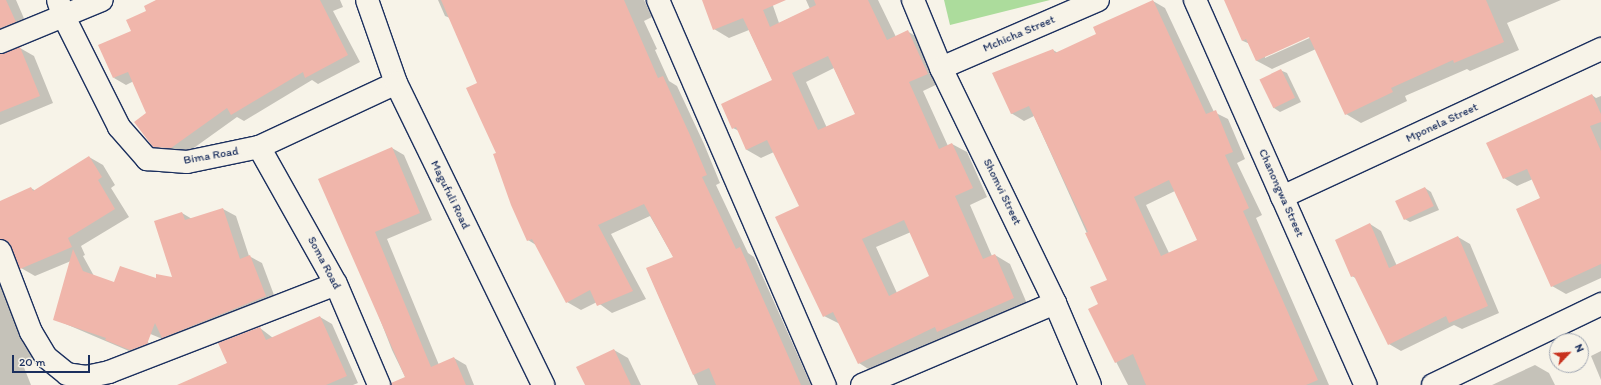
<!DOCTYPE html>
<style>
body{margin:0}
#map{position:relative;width:1601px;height:385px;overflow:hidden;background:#f7f3e8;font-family:Itim,sans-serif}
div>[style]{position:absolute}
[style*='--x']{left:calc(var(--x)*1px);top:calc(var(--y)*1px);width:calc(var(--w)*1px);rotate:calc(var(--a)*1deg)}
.green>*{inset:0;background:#acdc9c}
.shadow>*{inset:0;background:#0003}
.building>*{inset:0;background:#f0b6ab;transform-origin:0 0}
.roads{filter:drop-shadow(1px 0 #1b2f5e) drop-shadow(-1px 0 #1b2f5e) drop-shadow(0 1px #1b2f5e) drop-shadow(0 -1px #1b2f5e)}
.street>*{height:22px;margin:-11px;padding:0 11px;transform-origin:11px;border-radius:11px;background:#f7f3e8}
span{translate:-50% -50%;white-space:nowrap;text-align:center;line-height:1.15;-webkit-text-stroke:4px #f7f3e8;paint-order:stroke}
.street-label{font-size:12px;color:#1b2f5e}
.north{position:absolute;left:1549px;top:333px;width:40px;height:40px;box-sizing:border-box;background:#f7f3e8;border:1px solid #9fa5b1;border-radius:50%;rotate:65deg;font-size:11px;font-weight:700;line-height:16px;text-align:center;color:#1b2f5e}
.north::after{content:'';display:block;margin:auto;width:14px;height:18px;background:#c8321e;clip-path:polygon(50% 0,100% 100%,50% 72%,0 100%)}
.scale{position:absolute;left:12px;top:355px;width:78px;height:18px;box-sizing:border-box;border:2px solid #1b2f5e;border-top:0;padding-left:5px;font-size:12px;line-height:14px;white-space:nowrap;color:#1b2f5e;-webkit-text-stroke:3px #f7f3e8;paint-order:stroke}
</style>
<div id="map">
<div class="green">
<i style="clip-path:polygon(944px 0,1050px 0,950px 25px)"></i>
</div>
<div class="shadow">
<i style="clip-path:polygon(0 0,16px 0,29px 30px,4px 42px,2px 54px,20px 48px,34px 56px,53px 103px,0 125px)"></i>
<i style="clip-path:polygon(171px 0,340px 0,343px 7px,333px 11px,360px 62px,318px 84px,312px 80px,244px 121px,237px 117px,184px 155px,166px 153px,154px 146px,148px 113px,134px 81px,126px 85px,114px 78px,132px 31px)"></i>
<i style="clip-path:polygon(438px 0,644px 0,652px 17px,644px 21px,657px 49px,655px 50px,669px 81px,677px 86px,704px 144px,720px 183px,716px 185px,748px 253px,754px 257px,811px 385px,698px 385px,647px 269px,674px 258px,650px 216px,611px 234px,646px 299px,612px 313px,597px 302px,581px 310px,567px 302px,536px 245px,528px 240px,497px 153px,478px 83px,450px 18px,445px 16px)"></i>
<i style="clip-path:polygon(evenodd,703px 0,771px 0,779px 23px,810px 9px,806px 0,878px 0,896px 37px,907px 31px,922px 40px,942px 82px,923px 91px,948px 146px,952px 144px,967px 152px,987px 197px,970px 205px,992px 256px,995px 255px,1010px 264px,1028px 306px,953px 340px,947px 336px,873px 372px,859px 363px,840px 324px,824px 316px,801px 207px,774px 152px,761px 158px,747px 150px,739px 131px,733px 128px,773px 81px,749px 30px,729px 38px,714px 29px,703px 0,834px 68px,856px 115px,827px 128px,806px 82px,834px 68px,703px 0,911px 232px,930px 277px,897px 293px,876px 247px,911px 232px)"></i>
<i style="clip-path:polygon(evenodd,1225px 0,1561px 0,1507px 23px,1519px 50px,1470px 71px,1467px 69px,1405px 96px,1407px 101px,1361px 123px,1346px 114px,1316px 49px,1272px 69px,1257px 61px,1250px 44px,1243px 41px,1225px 0,1313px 34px,1314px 36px,1265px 58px,1265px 56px,1313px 34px)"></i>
<i style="clip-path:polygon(evenodd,1153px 1px,1165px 8px,1214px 112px,1228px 119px,1245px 159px,1237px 163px,1262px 215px,1256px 218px,1329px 385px,1128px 385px,1089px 309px,1099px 305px,1108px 280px,1034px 116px,1024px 121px,1011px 113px,1053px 50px,1058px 53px,1098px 34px,1153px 1px,1175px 191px,1198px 241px,1169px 253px,1146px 205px,1175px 191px)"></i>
<i style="clip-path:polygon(1280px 70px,1287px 73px,1301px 102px,1280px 112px,1274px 108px)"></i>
<i style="clip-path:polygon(1592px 95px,1596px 98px,1601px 96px,1601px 278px,1566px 294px,1552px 286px,1517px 210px,1541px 198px,1533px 179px,1517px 186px,1504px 178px)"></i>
<i style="clip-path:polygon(392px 148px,404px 155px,432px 220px,387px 239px,439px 365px,454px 358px,466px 365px,474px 385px,409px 385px,392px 350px,362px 273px)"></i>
<i style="clip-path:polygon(89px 157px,103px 165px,115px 185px,111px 188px,129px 217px,81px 246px,85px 255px,83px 256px,94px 276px,115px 283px,174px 278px,182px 213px,192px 219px,223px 209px,236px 216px,249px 256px,262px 263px,277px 303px,175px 344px,143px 331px,153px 353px,143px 357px,54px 319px,71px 261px,35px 276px,21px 268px,10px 247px,1px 257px,36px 359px,23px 365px,31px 385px,0 385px,0 202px,31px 188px,36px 191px)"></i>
<i style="clip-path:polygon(1425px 188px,1431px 192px,1439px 210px,1410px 222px,1403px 218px)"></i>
<i style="clip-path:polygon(1370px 224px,1381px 231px,1397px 266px,1458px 237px,1470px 244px,1499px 313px,1462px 329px,1454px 325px,1401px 351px,1389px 344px,1357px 279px,1352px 276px)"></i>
<i style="clip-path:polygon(320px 317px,332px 324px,358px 383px,353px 385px,179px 385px,228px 363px,260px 328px,273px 338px)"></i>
<i style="clip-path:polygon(614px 350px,628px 358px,641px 385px,586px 385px)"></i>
<i style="clip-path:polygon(1601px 351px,1601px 380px,1591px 356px)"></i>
<i style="clip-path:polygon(1535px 365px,1549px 373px,1555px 385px,1492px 385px)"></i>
</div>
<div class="building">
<i style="clip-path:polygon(0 0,6px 0,16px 22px,0 28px)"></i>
<i style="clip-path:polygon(156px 0,320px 0,348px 55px,305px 78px,303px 72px,231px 115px,227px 108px,171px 148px,153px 147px,134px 122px,146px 113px,128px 72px,113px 78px,98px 45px,131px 31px,126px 20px,146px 11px,144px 6px)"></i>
<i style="clip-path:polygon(441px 0,624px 0,658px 78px,663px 76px,690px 135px,707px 175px,702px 177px,736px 249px,740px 247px,801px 385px,716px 385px,709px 368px,693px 375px,646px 268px,673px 257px,644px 204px,598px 225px,633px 291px,597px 306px,590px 290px,566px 303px,532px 239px,527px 241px,511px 205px,493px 154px,496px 153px,466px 88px,477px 83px)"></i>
<i style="clip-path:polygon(evenodd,702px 0,786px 0,763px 10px,770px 27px,816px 5px,814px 0,868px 0,887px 40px,908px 30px,928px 74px,909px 82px,939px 149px,952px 143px,973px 188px,955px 196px,983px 259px,995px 254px,1014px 298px,937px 332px,935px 327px,858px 364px,833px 312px,823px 317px,775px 217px,799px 206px,767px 140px,746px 150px,736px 127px,732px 129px,721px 104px,772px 80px,743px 18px,713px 30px,702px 0,828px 56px,855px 114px,818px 130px,792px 73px,828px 56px,702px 0,904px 220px,929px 276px,889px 296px,862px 239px,904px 220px)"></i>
<i style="clip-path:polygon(evenodd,1153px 0,1206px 114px,1216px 110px,1233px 152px,1225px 155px,1249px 208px,1243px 211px,1318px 380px,1306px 385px,1146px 385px,1133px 354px,1115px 363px,1088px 309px,1098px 304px,1090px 287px,1107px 280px,1085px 233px,1088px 232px,1029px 106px,1011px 114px,992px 73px,1053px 49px,1055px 53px,1096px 34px,1093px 27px,1153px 0,1169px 180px,1197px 240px,1161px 256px,1134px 197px,1169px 180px)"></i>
<i style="clip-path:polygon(1224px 0,1486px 0,1504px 42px,1454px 63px,1453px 60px,1391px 88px,1393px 92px,1345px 115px,1309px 37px,1256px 61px,1246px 39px,1242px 41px)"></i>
<i style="clip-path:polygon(20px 47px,40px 96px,0 112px,0 54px)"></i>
<i style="left:1281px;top:69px;width:32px;height:24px;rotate:64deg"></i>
<i style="clip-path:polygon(1592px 94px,1601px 114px,1601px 122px,1590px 126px,1601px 151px,1601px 264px,1551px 287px,1516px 209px,1540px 198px,1527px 169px,1503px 179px,1486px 143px)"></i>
<i style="clip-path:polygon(392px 147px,420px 213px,375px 232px,431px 367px,454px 357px,466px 385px,391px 385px,391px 383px,405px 377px,318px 179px)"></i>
<i style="clip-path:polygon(89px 156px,102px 177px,98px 180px,115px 209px,68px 238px,72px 247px,20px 269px,11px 246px,8px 241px,0 239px,0 201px,31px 187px,33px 191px)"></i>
<i style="left:1425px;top:187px;width:21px;height:33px;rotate:65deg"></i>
<i style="clip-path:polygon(223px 208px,240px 259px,250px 255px,266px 296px,162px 338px,155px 323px,147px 344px,130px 350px,105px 340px,106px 338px,53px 320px,73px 249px,83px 271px,114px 282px,120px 266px,156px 278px,156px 274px,172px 277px,154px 221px,182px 212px,185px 220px)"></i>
<i style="clip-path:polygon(1370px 223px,1389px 268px,1458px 236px,1488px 306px,1449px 323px,1446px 316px,1388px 345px,1354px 276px,1351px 277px,1335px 240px)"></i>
<i style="clip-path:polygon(320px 316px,347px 376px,326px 385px,177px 385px,227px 363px,218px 343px,260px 327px,266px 340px)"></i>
<i style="clip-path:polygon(614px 349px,631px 385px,585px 385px,576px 367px)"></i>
</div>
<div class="roads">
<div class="street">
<i style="--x:58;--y:0;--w:16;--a:72"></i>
<i style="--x:63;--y:15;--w:125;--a:63.4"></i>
<i style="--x:119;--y:127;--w:43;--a:48.8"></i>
<i style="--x:147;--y:159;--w:40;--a:4.3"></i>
<i style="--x:187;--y:162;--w:74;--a:-11.8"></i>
<i style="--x:259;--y:147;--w:151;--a:-25"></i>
<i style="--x:367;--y:0;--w:88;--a:70.7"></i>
<i style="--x:396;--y:83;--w:336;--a:64"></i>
<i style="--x:658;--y:0;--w:420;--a:66.6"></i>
<i style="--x:913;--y:0;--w:74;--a:67.6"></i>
<i style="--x:941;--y:68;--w:261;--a:64.1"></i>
<i style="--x:1055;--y:303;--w:89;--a:66.9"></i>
<i style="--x:1195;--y:0;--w:421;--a:66.1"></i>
<i style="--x:0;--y:42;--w:110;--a:-22.4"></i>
<i style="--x:941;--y:68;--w:171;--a:-23.4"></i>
<i style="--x:259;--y:147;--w:157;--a:60.7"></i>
<i style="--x:336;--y:284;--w:110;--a:66.9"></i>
<i style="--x:1282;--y:197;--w:352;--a:-24.9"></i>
<i style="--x:0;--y:251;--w:87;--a:69.1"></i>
<i style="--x:31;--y:332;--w:29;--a:59"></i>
<i style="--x:46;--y:357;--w:27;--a:39"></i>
<i style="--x:67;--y:374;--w:19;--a:9"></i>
<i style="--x:86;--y:377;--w:24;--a:-12"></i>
<i style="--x:109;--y:372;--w:243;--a:-21.2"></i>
<i style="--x:862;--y:385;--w:210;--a:-23"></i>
<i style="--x:1433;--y:385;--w:187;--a:-25.7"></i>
</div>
</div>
<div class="street-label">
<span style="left:1019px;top:34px;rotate:-23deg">Mchicha Street</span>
<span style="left:1442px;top:123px;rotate:-25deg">Mponela Street</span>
<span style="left:211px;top:156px;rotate:-10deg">Bima Road</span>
<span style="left:1002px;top:192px;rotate:64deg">Shomvi Street</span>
<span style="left:1281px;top:193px;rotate:66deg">Chanongwa Street</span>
<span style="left:450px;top:195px;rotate:64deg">Magufuli Road</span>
<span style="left:324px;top:263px;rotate:62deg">Soma Road</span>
</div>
<div class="north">N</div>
<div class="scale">20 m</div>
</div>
